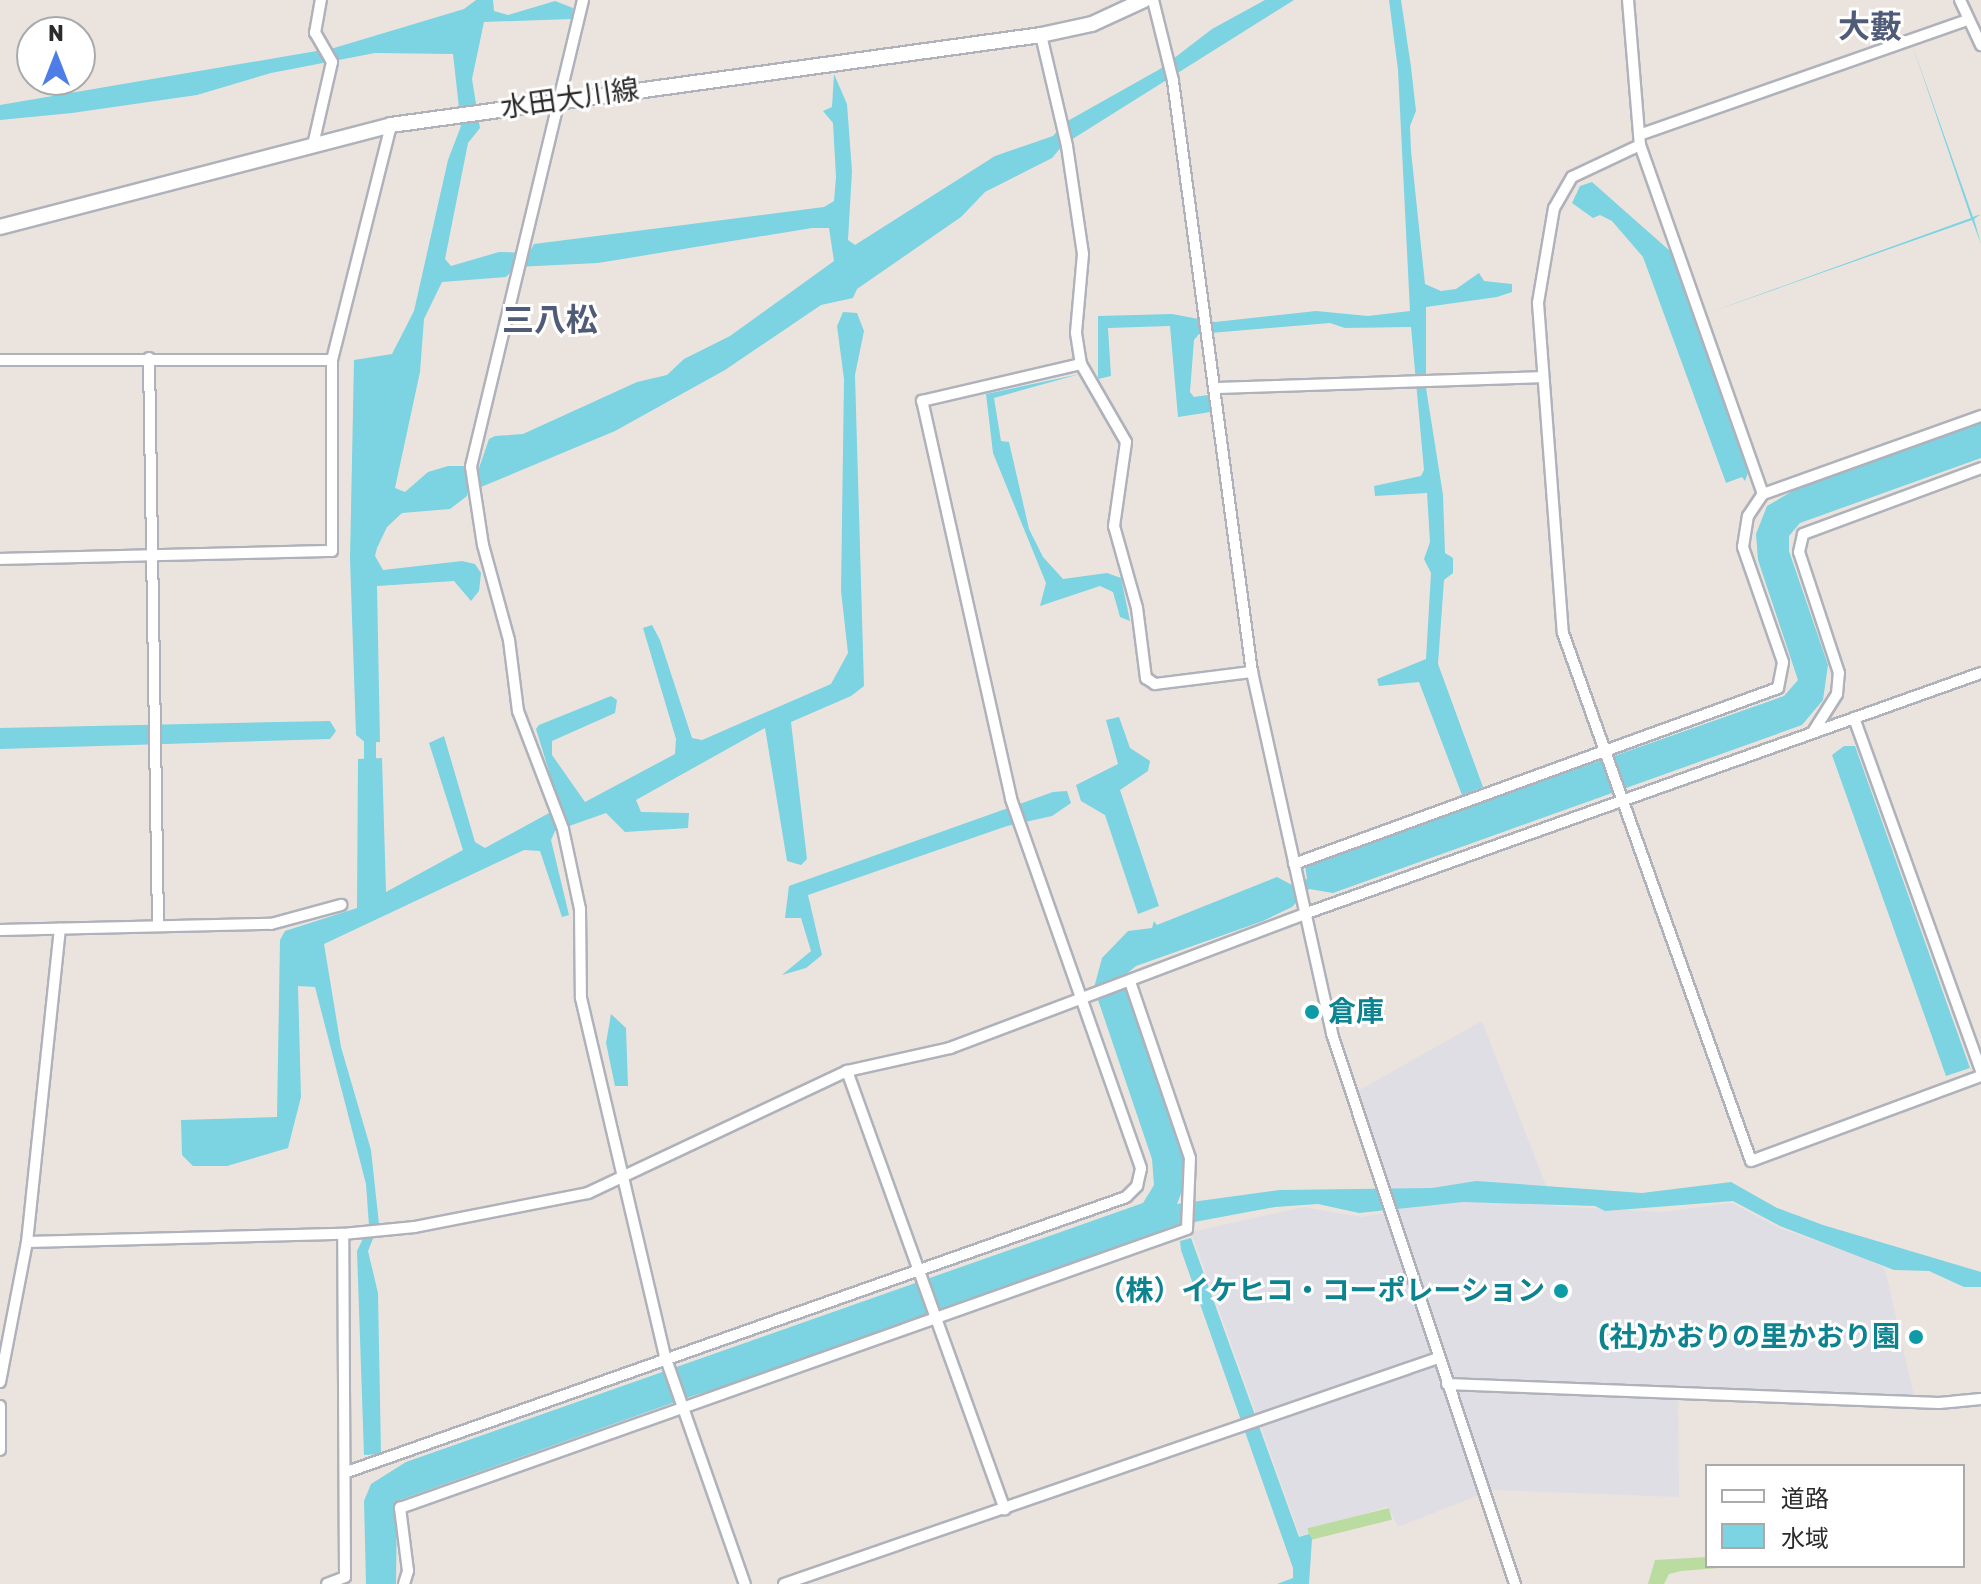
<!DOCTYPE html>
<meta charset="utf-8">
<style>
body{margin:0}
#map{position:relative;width:1981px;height:1584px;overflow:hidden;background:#ebe4de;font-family:Rubik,"Noto Sans JP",sans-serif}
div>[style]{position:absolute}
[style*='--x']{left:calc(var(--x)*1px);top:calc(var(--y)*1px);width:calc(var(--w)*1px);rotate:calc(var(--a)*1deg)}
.industrial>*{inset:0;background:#dfdee4}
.green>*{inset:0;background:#bbdca0;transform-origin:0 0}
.water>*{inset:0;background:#7cd3e2}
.canal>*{height:12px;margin:-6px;padding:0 6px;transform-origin:6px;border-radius:6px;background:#7cd3e2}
.roads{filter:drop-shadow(2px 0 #afb2ba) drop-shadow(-2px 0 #afb2ba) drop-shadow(0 2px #afb2ba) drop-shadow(0 -2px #afb2ba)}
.street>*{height:10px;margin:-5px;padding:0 5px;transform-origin:5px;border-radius:5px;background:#fff}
.secondary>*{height:14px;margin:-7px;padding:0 7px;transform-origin:7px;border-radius:7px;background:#fff}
.dots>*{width:22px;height:22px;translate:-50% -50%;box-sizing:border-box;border:4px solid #fff;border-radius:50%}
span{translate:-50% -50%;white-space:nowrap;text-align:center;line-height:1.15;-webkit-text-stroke:6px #fff;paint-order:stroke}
.street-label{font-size:28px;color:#2b2b2b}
.culture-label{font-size:28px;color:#0d838f;font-weight:700}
.left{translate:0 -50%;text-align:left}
.right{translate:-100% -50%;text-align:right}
.quarter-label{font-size:32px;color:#505b77;font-weight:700}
.legend{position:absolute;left:1705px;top:1464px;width:260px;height:104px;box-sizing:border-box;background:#fff;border:2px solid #aaa;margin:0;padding:10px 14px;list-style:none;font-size:24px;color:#2b2b2b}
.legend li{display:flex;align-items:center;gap:16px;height:40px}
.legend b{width:40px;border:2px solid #aaa}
.north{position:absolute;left:16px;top:16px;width:80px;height:80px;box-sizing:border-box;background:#fff;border:2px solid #aaa;border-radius:50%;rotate:0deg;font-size:22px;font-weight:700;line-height:32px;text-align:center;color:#2b2b2b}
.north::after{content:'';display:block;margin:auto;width:28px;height:36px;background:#4f7de7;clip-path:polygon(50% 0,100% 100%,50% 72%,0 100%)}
</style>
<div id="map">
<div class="industrial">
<i style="clip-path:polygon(1482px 1021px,1554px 1206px,1661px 1212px,1732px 1203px,1779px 1228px,1864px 1258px,1885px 1269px,1914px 1396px,1678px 1388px,1679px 1497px,1492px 1490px,1398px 1527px,1388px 1506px,1300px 1536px,1191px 1232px,1304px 1207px,1362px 1217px,1394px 1211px,1354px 1093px)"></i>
</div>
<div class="green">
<i style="left:1389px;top:1508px;width:12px;height:84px;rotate:76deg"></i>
<i style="clip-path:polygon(1707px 1557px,1707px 1566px,1745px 1566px,1681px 1571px,1669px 1574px,1664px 1584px,1648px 1584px,1655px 1560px)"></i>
</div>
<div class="water">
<i style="clip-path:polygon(evenodd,476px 0,493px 0,494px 11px,508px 15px,555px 1px,573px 8px,572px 19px,484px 22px,472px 79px,480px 128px,468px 143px,445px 259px,451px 266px,499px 252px,529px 253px,534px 244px,824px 207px,834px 201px,836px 177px,833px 123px,823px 111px,832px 107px,834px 74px,847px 104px,852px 171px,848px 240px,855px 245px,995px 156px,1053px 136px,1064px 123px,1160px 69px,1212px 29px,1265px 0,1294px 0,1063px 145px,1052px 158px,985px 192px,961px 217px,857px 289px,853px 298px,821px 305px,725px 370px,615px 431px,481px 487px,479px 481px,469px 485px,467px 496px,450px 509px,402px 513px,387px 527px,377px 548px,375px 556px,383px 570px,462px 561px,475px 564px,481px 573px,479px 591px,471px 601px,454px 581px,377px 586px,380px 742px,366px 743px,356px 735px,350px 559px,354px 360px,392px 354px,414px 311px,448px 160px,461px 126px,453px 54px,375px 53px,271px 73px,197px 95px,72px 113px,0 120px,0 105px,334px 48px,464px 9px,476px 0,812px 228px,829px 228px,834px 261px,730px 336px,684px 359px,667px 375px,637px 382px,523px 434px,495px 436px,489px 439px,478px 471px,467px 476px,464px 466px,448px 466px,428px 472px,405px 492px,395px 488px,420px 372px,424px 319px,442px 282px,506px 277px,516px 267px,598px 263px,812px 228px)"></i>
<i style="clip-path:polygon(1389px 0,1401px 0,1411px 67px,1416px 111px,1410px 126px,1411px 151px,1425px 284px,1441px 291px,1456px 289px,1479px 273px,1484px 281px,1512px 284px,1512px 292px,1497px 297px,1426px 307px,1426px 388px,1443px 495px,1445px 553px,1453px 558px,1453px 573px,1444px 580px,1438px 664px,1483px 787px,1462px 795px,1419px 682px,1379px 686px,1377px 679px,1426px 659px,1431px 573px,1424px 559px,1430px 542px,1427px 493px,1375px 496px,1374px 486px,1421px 476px,1424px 470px,1411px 327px,1345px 328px,1330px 323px,1199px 334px,1194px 340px,1190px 392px,1194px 397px,1208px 395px,1211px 412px,1178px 417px,1170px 326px,1108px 328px,1111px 376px,1098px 379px,1098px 316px,1172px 314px,1215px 322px,1316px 311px,1368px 316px,1410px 311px,1398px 70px)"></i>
<i style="clip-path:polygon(1912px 44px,1973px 217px,1981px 214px,1974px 219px,1981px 244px,1972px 220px,1708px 313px,1971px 218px)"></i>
<i style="clip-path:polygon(1592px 182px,1670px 251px,1694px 317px,1699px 317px,1695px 319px,1749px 470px,1745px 481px,1742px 477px,1726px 483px,1643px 257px,1612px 221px,1600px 215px,1593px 218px,1572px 203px,1580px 186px)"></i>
<i style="clip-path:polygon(843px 312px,857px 313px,864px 331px,855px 375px,864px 686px,851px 696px,791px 722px,807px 859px,801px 865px,787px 861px,765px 728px,636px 800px,641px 812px,689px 813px,688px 828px,625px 832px,606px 813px,555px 831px,551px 840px,569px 915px,562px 917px,540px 851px,524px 850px,324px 944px,341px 1047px,371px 1150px,379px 1224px,368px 1251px,378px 1293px,381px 1454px,364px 1455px,357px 1251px,369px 1226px,366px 1184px,315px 987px,298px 986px,301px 1097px,288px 1148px,227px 1166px,193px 1166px,182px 1155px,181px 1120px,277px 1117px,280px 940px,285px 931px,357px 908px,358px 759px,382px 758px,386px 892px,463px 850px,429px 743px,444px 736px,475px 842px,485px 848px,560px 807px,536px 729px,539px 725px,611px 696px,617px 700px,615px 713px,552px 741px,552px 755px,585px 802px,675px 754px,676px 739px,643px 628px,652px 625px,660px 640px,692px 738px,702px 740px,831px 684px,848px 653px,841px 591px,844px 379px,837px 326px)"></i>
<i style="clip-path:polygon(1080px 374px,994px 398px,1001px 441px,1009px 442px,1029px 529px,1043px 557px,1063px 579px,1107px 573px,1121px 578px,1130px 621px,1120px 617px,1113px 592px,1100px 586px,1040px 606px,1046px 583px,993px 453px,986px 394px)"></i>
<i style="clip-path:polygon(1981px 421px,1981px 458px,1800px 523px,1789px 536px,1789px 551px,1828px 665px,1823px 700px,1802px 725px,1333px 893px,1309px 889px,1292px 907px,1263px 921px,1136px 966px,1121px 978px,1184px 1150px,1185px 1183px,1177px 1204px,1280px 1190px,1432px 1188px,1476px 1181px,1642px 1193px,1731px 1182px,1777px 1208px,1823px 1225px,1981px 1272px,1981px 1287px,1964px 1287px,1929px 1271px,1894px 1270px,1780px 1226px,1733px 1201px,1605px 1211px,1595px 1206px,1463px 1202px,1359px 1213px,1318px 1204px,1275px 1207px,1173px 1226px,915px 1323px,807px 1357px,807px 1362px,692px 1396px,397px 1501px,396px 1584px,366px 1584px,364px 1501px,371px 1484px,406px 1462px,1143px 1203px,1154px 1185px,1152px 1159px,1094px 988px,1102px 958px,1128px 931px,1152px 928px,1154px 921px,1157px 925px,1277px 877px,1292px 885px,1307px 879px,1305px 865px,1784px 696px,1798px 680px,1758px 560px,1756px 534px,1767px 506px,1803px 485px)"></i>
<i style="clip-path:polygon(1119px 717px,1130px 748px,1150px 761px,1148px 771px,1120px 790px,1159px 906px,1138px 914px,1105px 815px,1081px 801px,1076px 785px,1118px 764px,1106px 720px)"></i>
<i style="clip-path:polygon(330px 721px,336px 731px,330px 739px,0 749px,0 728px)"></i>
<i style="clip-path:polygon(1844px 746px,1855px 746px,1970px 1068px,1946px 1076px,1832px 755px)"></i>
<i style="clip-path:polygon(1067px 791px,1071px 803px,1052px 816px,1007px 826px,808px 895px,822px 955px,806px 968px,782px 975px,811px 951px,801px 918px,785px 918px,789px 886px,1053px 792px)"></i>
<i style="clip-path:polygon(611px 1014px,626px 1028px,628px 1086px,615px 1086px,606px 1043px)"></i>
<i style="clip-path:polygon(1191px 1238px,1299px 1537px,1309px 1534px,1312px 1539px,1309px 1584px,1277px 1584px,1293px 1578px,1293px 1568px,1181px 1250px,1180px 1241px)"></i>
</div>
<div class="canal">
<i style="--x:370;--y:728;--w:46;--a:90"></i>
</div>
<div class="roads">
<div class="street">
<i style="--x:583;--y:0;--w:480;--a:103.5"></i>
<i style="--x:471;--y:467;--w:79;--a:81.3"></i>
<i style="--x:483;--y:545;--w:98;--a:74.7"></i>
<i style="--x:509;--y:640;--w:72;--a:82.8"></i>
<i style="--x:518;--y:711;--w:126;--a:69.1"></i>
<i style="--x:563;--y:829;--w:82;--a:78"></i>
<i style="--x:580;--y:909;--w:89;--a:89.4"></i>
<i style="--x:581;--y:998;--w:371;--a:76.8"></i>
<i style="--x:666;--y:1359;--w:238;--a:70.7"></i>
<i style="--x:1153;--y:0;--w:83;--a:76.1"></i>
<i style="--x:1173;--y:81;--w:596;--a:82.39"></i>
<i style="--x:1252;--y:672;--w:371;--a:77.5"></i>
<i style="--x:1332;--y:1034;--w:580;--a:71.6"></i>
<i style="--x:1628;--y:0;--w:145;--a:85.3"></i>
<i style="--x:1640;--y:145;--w:370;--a:70.6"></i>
<i style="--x:1960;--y:0;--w:50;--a:65"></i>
<i style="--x:1041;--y:35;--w:114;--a:76.8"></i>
<i style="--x:1067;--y:146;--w:109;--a:81.6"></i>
<i style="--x:1083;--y:254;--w:79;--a:95.1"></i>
<i style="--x:1076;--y:333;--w:31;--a:81"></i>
<i style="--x:1081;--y:364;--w:90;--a:60"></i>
<i style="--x:1126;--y:442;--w:85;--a:98.1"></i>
<i style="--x:1114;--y:526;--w:85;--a:74.3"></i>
<i style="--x:1137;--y:608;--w:71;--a:82.7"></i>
<i style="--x:1146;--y:678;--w:11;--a:34"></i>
<i style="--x:1155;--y:684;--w:98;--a:-7.1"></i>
<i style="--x:1639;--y:135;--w:349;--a:-19.3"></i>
<i style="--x:313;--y:145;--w:85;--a:-77.1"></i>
<i style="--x:332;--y:62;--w:34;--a:-120"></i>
<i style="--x:315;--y:33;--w:34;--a:-80"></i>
<i style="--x:1640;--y:145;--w:75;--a:154.8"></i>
<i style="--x:1572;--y:177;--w:36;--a:120"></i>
<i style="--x:1554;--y:208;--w:96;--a:99.6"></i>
<i style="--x:1538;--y:303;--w:331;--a:85.7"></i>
<i style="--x:1563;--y:633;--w:560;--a:70.4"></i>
<i style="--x:1751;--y:1161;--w:245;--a:-20.3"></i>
<i style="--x:149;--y:358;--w:567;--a:89.09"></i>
<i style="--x:0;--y:360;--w:332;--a:0"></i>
<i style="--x:1215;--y:388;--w:326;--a:-1.9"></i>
<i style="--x:0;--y:559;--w:332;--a:-1.4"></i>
<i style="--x:332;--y:551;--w:191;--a:-90"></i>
<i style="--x:332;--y:360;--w:242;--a:-75.9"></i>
<i style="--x:1854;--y:718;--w:374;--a:70.2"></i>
<i style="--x:1813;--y:732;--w:45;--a:-57.7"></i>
<i style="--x:1837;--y:694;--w:21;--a:-85"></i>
<i style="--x:1839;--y:673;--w:127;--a:-108.3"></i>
<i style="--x:1799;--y:552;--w:18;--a:-77"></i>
<i style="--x:1803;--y:534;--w:190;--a:-20.3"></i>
<i style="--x:1294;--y:864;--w:515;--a:-19.98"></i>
<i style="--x:1778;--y:688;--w:26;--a:-79"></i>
<i style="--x:1783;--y:662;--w:122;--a:-109.2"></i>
<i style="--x:1743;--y:547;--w:31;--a:-81"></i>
<i style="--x:1748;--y:516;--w:27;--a:-56"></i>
<i style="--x:1763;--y:494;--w:232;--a:-19.7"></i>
<i style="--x:0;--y:930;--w:271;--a:-1.3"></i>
<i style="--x:271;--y:924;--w:73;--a:-15.2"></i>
<i style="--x:847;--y:1071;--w:466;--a:70.2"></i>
<i style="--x:27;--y:1242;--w:316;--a:-1.5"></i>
<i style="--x:343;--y:1234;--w:72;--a:-5.6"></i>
<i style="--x:415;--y:1227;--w:176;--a:-11.1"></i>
<i style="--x:588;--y:1193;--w:286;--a:-25.2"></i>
<i style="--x:847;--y:1071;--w:106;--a:-12.6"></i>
<i style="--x:950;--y:1048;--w:382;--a:-20.7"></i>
<i style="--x:1307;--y:913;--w:715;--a:-19.6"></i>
<i style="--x:0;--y:1382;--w:143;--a:-79.1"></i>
<i style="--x:27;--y:1242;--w:315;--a:-84"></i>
<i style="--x:1447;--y:1384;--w:492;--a:2.2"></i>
<i style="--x:1939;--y:1403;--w:42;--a:-5.4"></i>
<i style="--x:0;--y:1406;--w:44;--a:90"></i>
<i style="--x:347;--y:1472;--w:826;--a:-19.44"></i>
<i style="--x:1126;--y:1197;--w:16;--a:-45"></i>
<i style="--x:1137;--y:1186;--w:18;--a:-77"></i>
<i style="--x:1141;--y:1168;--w:392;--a:-109.4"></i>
<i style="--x:1011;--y:798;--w:407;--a:-102.6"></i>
<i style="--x:922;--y:401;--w:163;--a:-13.1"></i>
<i style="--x:327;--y:1584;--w:19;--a:-21"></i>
<i style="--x:345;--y:1577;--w:343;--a:-90.3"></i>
<i style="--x:404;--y:1584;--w:14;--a:-73"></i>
<i style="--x:408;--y:1571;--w:64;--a:-97.2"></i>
<i style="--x:400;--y:1508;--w:835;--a:-19.52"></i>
<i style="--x:1187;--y:1229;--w:71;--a:-87.6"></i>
<i style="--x:1190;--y:1158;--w:186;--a:-108.8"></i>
<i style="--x:784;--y:1584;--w:692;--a:-19.06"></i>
</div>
<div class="secondary">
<i style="--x:0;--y:227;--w:404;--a:-14.6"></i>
<i style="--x:391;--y:125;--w:656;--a:-7.88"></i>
<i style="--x:1041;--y:35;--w:52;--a:-12.2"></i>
<i style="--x:1092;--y:24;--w:57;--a:-24.8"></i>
</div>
</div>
<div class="dots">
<i style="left:1312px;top:1012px;background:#0f9aa8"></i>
<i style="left:1561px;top:1291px;background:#0f9aa8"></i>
<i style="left:1916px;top:1337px;background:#0f9aa8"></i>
</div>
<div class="street-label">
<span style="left:570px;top:99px;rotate:-8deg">水田大川線</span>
</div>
<div class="culture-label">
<span class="left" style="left:1328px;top:1012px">倉庫</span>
<span class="right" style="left:1545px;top:1291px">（株）イケヒコ・コーポレーション</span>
<span class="right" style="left:1900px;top:1337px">(社)かおりの里かおり園</span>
</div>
<div class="quarter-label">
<span style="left:1870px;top:27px">大藪</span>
<span style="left:550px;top:320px">三八松</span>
</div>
<ul class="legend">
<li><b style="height:10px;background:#fff"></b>道路</li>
<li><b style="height:22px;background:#7cd3e2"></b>水域</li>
</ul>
<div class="north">N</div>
</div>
